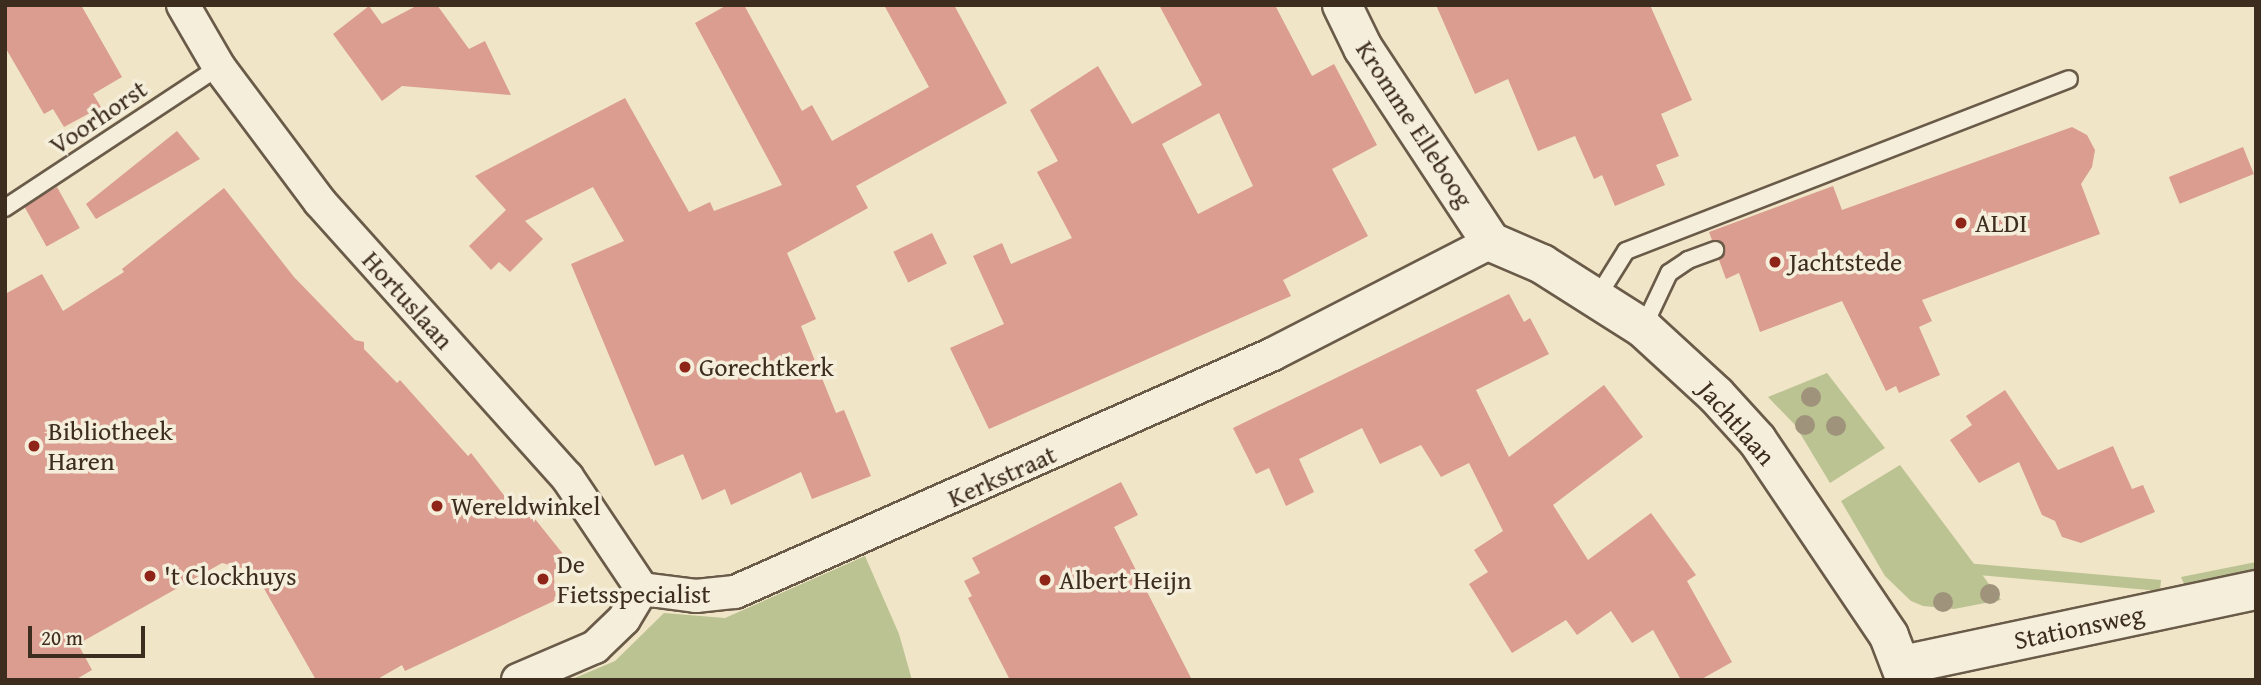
<!DOCTYPE html>
<style>
body{margin:0}
#map{position:relative;width:2261px;height:685px;overflow:hidden;background:#f0e5c7;font-family:"Gentium Book Plus",serif}
div>[style]{position:absolute}
[style*='--x']{left:calc(var(--x)*1px);top:calc(var(--y)*1px);width:calc(var(--w)*1px);rotate:calc(var(--a)*1deg)}
.green>*{inset:0;background:#bcc393;transform-origin:0 0}
.building>*{inset:0;background:#da9d8f;transform-origin:0 0}
.roads{filter:drop-shadow(2px 0 #6a5b49) drop-shadow(-2px 0 #6a5b49) drop-shadow(0 2px #6a5b49) drop-shadow(0 -2px #6a5b49)}
.service>*{height:16px;margin:-8px;padding:0 8px;transform-origin:8px;border-radius:8px;background:#f5eedb}
.minor>*{height:32px;margin:-16px;padding:0 16px;transform-origin:16px;border-radius:16px;background:#f5eedb}
.tertiary>*{height:38px;margin:-19px;padding:0 19px;transform-origin:19px;border-radius:19px;background:#f5eedb}
.trees>*{width:20px;height:20px;margin:-10px;border-radius:50%;background:#9f947b}
.dots>*{width:19px;height:19px;translate:-50% -50%;box-sizing:border-box;border:4px solid #f5eedb;border-radius:50%}
span{translate:-50% -50%;white-space:nowrap;text-align:center;line-height:1.15;-webkit-text-stroke:7px #f5eedb;paint-order:stroke}
.street-label{font-size:26px;color:#3d2d1f}
.poi-label{font-size:26px;color:#3d2d1f}
.left{translate:0 -50%;text-align:left}
.frame{position:absolute;inset:0;border:7px solid #3d2d1f;pointer-events:none}
.scale{position:absolute;left:28px;top:626px;width:117px;height:32px;box-sizing:border-box;border:4px solid #3d2d1f;border-top:0;padding-left:9px;font-size:21px;line-height:24px;white-space:nowrap;color:#3d2d1f;-webkit-text-stroke:5px #f5eedb;paint-order:stroke}
</style>
<div id="map">
<div class="green">
<i style="clip-path:polygon(1827px 373px,1885px 448px,1830px 483px,1795px 425px,1768px 397px)"></i>
<i style="clip-path:polygon(1900px 465px,2001px 600px,1954px 609px,1923px 606px,1911px 601px,1885px 576px,1841px 501px)"></i>
<i style="clip-path:polygon(865px 556px,899px 634px,912px 680px,570px 680px,615px 661px,664px 613px,725px 618px)"></i>
<i style="clip-path:polygon(2256px 562px,2256px 573px,2185px 586px,2181px 577px)"></i>
<i style="left:2161px;top:580px;width:11px;height:202px;rotate:95deg"></i>
</div>
<div class="building">
<i style="clip-path:polygon(5px 5px,81px 5px,122px 77px,93px 94px,101px 107px,64px 127px,53px 109px,44px 114px,5px 47px)"></i>
<i style="clip-path:polygon(418px 5px,437px 5px,469px 49px,485px 41px,511px 95px,402px 86px,382px 101px,333px 34px,369px 6px,382px 24px)"></i>
<i style="clip-path:polygon(727px 5px,744px 5px,802px 111px,812px 105px,832px 141px,929px 87px,884px 5px,954px 5px,1007px 103px,856px 186px,868px 208px,787px 253px,816px 319px,801px 326px,836px 413px,844px 410px,871px 476px,812px 499px,801px 472px,731px 505px,725px 489px,702px 500px,683px 454px,655px 466px,571px 264px,624px 241px,593px 187px,525px 221px,543px 239px,510px 272px,499px 262px,491px 270px,469px 246px,506px 210px,475px 176px,625px 98px,689px 212px,710px 202px,714px 211px,782px 185px,695px 23px)"></i>
<i style="clip-path:polygon(evenodd,1159px 5px,1275px 5px,1312px 76px,1334px 64px,1377px 145px,1332px 169px,1368px 236px,1283px 280px,1291px 296px,989px 429px,950px 348px,1004px 324px,973px 256px,1002px 243px,1011px 264px,1072px 238px,1037px 172px,1058px 161px,1030px 110px,1098px 66px,1132px 124px,1202px 85px,1159px 5px,1219px 113px,1253px 186px,1198px 214px,1162px 144px,1219px 113px)"></i>
<i style="clip-path:polygon(1436px 5px,1650px 5px,1692px 100px,1661px 114px,1679px 156px,1656px 165px,1665px 185px,1615px 206px,1602px 175px,1594px 179px,1575px 136px,1538px 151px,1508px 79px,1475px 94px)"></i>
<i style="clip-path:polygon(2072px 127px,2087px 135px,2095px 150px,2092px 167px,2081px 184px,2100px 234px,1922px 300px,1932px 321px,1919px 327px,1940px 375px,1899px 393px,1896px 386px,1886px 391px,1842px 301px,1760px 332px,1739px 273px,1726px 279px,1719px 260px,1725px 246px,1712px 240px,1709px 232px,1833px 186px,1842px 210px)"></i>
<i style="clip-path:polygon(177px 131px,200px 159px,96px 219px,86px 204px)"></i>
<i style="left:2243px;top:147px;width:29px;height:80px;rotate:68deg"></i>
<i style="left:57px;top:187px;width:47px;height:38px;rotate:61deg"></i>
<i style="clip-path:polygon(224px 188px,294px 277px,355px 340px,364px 342px,364px 349px,397px 383px,400px 380px,468px 456px,471px 453px,514px 508px,521px 503px,527px 509px,567px 559px,554px 577px,556px 600px,405px 671px,402px 665px,376px 680px,316px 680px,254px 571px,222px 563px,78px 644px,92px 670px,75px 680px,5px 680px,5px 294px,42px 274px,63px 311px,124px 272px,122px 269px)"></i>
<i style="left:932px;top:233px;width:34px;height:43px;rotate:64deg"></i>
<i style="clip-path:polygon(1509px 294px,1524px 322px,1530px 318px,1549px 354px,1476px 390px,1509px 457px,1604px 385px,1643px 437px,1553px 505px,1588px 560px,1651px 513px,1696px 575px,1687px 581px,1732px 662px,1700px 680px,1681px 680px,1653px 630px,1632px 643px,1611px 611px,1577px 635px,1566px 620px,1512px 653px,1469px 584px,1488px 572px,1474px 550px,1503px 531px,1469px 463px,1441px 477px,1421px 445px,1380px 464px,1362px 428px,1299px 459px,1314px 492px,1286px 506px,1269px 468px,1256px 474px,1233px 428px)"></i>
<i style="clip-path:polygon(2005px 390px,2058px 470px,2113px 446px,2132px 489px,2143px 485px,2155px 512px,2081px 543px,2062px 537px,2055px 521px,2042px 515px,2019px 462px,1979px 483px,1950px 440px,1972px 425px,1966px 416px)"></i>
<i style="clip-path:polygon(1121px 482px,1138px 515px,1114px 527px,1192px 680px,1010px 680px,968px 598px,972px 596px,964px 581px,980px 573px,972px 558px)"></i>
</div>
<div class="roads">
<div class="service">
<i style="--x:5;--y:208;--w:256;--a:-33.4"></i>
<i style="--x:1598;--y:296;--w:53;--a:-58.1"></i>
<i style="--x:1626;--y:251;--w:475;--a:-21.2"></i>
<i style="--x:1643;--y:328;--w:61;--a:-64.7"></i>
<i style="--x:1669;--y:273;--w:23;--a:-34"></i>
<i style="--x:1688;--y:260;--w:29;--a:-20"></i>
</div>
<div class="minor">
<i style="--x:183;--y:5;--w:72;--a:59.9"></i>
<i style="--x:219;--y:67;--w:169;--a:53.2"></i>
<i style="--x:320;--y:202;--w:370;--a:48.1"></i>
<i style="--x:567;--y:477;--w:135;--a:56.2"></i>
<i style="--x:642;--y:589;--w:54;--a:7.4"></i>
<i style="--x:696;--y:596;--w:39;--a:-6"></i>
<i style="--x:735;--y:592;--w:588;--a:-23.86"></i>
<i style="--x:1273;--y:354;--w:245;--a:-27.2"></i>
<i style="--x:518;--y:680;--w:84;--a:-23.2"></i>
<i style="--x:595;--y:647;--w:40;--a:-44"></i>
<i style="--x:624;--y:619;--w:35;--a:-59"></i>
</div>
<div class="tertiary">
<i style="--x:1342;--y:5;--w:48;--a:64"></i>
<i style="--x:1363;--y:48;--w:232;--a:56.6"></i>
<i style="--x:1491;--y:242;--w:56;--a:23.3"></i>
<i style="--x:1542;--y:264;--w:120;--a:32.4"></i>
<i style="--x:1643;--y:328;--w:99;--a:42.5"></i>
<i style="--x:1716;--y:395;--w:61;--a:47.7"></i>
<i style="--x:1757;--y:440;--w:236;--a:56"></i>
<i style="--x:1889;--y:636;--w:47;--a:68.9"></i>
<i style="--x:1903;--y:665;--w:361;--a:-12"></i>
</div>
</div>
<div class="trees">
<i style="left:1811px;top:397px"></i>
<i style="left:1805px;top:425px"></i>
<i style="left:1836px;top:426px"></i>
<i style="left:1990px;top:594px"></i>
<i style="left:1943px;top:602px"></i>
</div>
<div class="dots">
<i style="left:1961px;top:223px;background:#8f2418"></i>
<i style="left:1775px;top:262px;background:#8f2418"></i>
<i style="left:685px;top:367px;background:#8f2418"></i>
<i style="left:34px;top:446px;background:#8f2418"></i>
<i style="left:437px;top:506px;background:#8f2418"></i>
<i style="left:150px;top:576px;background:#8f2418"></i>
<i style="left:543px;top:579px;background:#8f2418"></i>
<i style="left:1045px;top:580px;background:#8f2418"></i>
</div>
<div class="street-label">
<span style="left:98px;top:117px;rotate:-34deg">Voorhorst</span>
<span style="left:1415px;top:124px;rotate:57deg">Kromme Elleboog</span>
<span style="left:408px;top:300px;rotate:48deg">Hortuslaan</span>
<span style="left:1737px;top:423px;rotate:49deg">Jachtlaan</span>
<span style="left:1002px;top:476px;rotate:-24deg">Kerkstraat</span>
<span style="left:2079px;top:627px;rotate:-12deg">Stationsweg</span>
</div>
<div class="poi-label">
<span class="left" style="left:1975px;top:223px">ALDI</span>
<span class="left" style="left:1789px;top:262px">Jachtstede</span>
<span class="left" style="left:699px;top:367px">Gorechtkerk</span>
<span class="left" style="left:48px;top:446px">Bibliotheek<br>Haren</span>
<span class="left" style="left:451px;top:506px">Wereldwinkel</span>
<span class="left" style="left:557px;top:579px">De<br>Fietsspecialist</span>
<span class="left" style="left:164px;top:576px">'t Clockhuys</span>
<span class="left" style="left:1059px;top:580px">Albert Heijn</span>
</div>
<div class="frame"></div>
<div class="scale">20 m</div>
</div>
